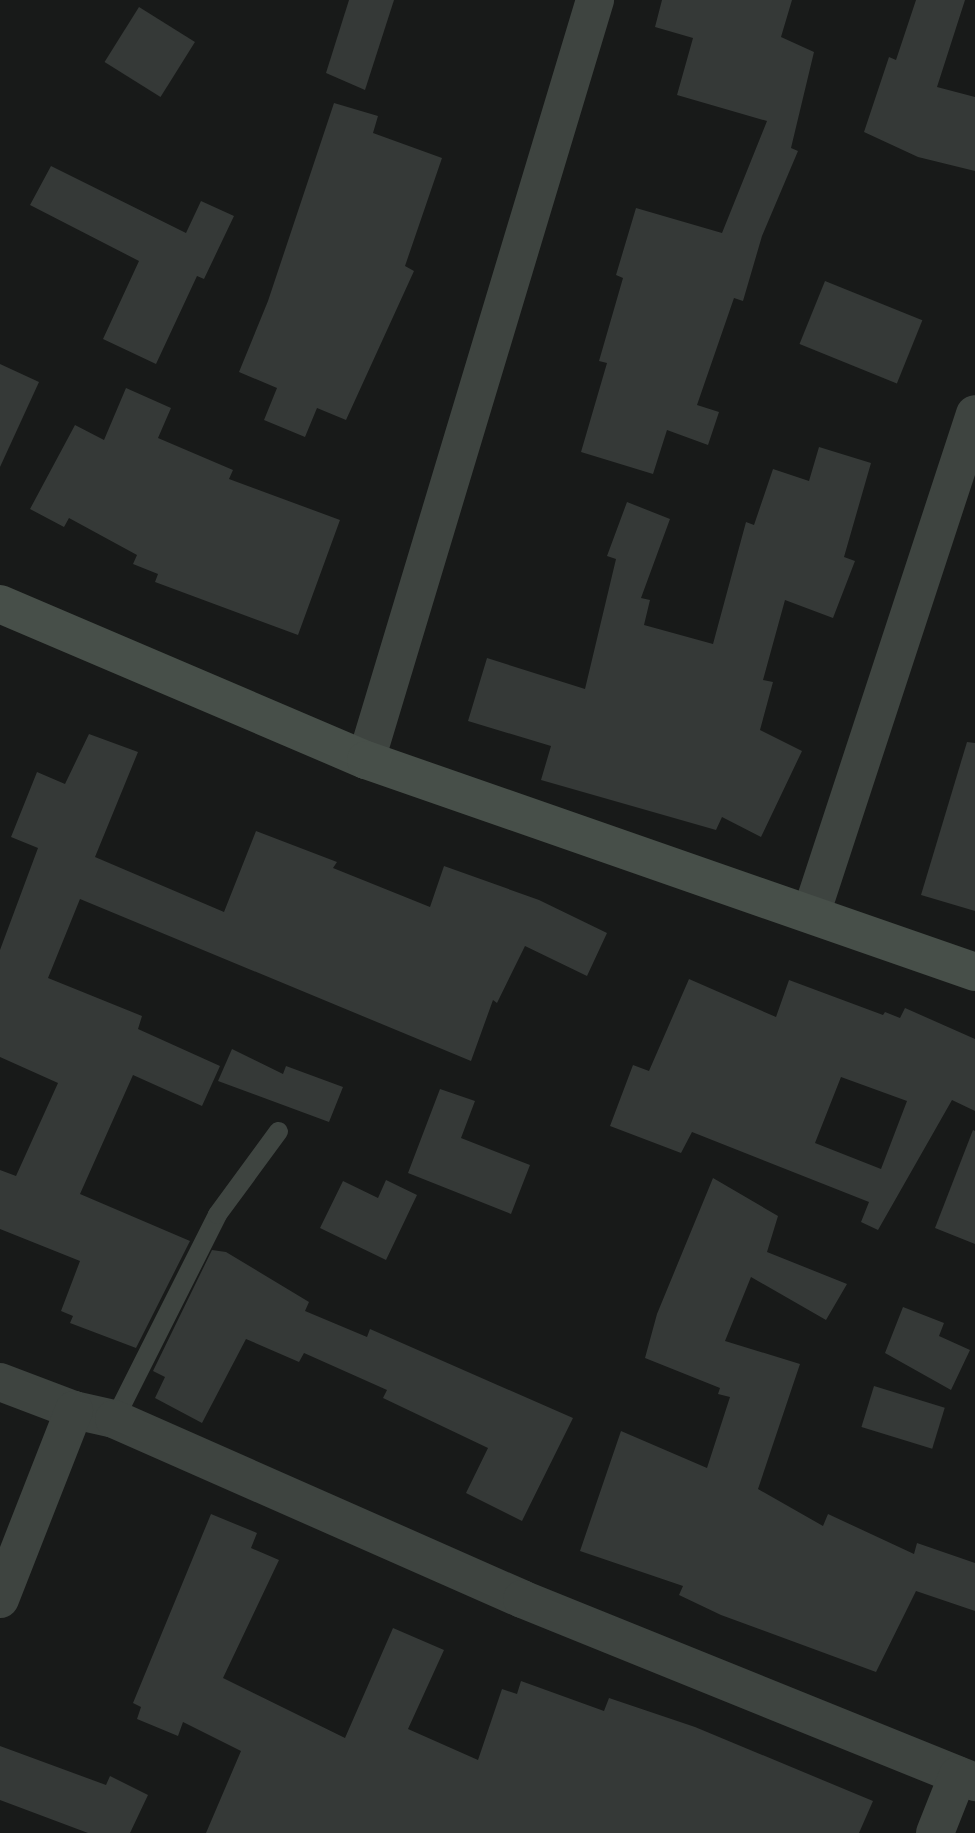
<!DOCTYPE html>
<style>
body{margin:0}
#map{position:relative;width:975px;height:1833px;overflow:hidden;background:#181a19;font-family:"Exo 2",sans-serif}
div>[style]{position:absolute}
[style*='--x']{left:calc(var(--x)*1px);top:calc(var(--y)*1px);width:calc(var(--w)*1px);rotate:calc(var(--a)*1deg)}
.building>*{inset:0;background:#353937;transform-origin:0 0}
.lane>*{height:19px;margin:-9.5px;padding:0 9.5px;transform-origin:9.5px;border-radius:9.5px;background:#3e4440}
.street>*{height:38px;margin:-19px;padding:0 19px;transform-origin:19px;border-radius:19px;background:#3e4440}
.secondary>*{height:38px;margin:-19px;padding:0 19px;transform-origin:19px;border-radius:19px;background:#474f49}
span{translate:-50% -50%;white-space:nowrap;text-align:center;line-height:1.15;-webkit-text-stroke:5px #131514;paint-order:stroke}
</style>
<div id="map">
<div class="building">
<i style="clip-path:polygon(349px 0,394px 0,365px 90px,326px 73px)"></i>
<i style="clip-path:polygon(662px 0,792px 0,781px 37px,814px 52px,791px 148px,798px 151px,762px 236px,743px 301px,734px 298px,697px 405px,719px 412px,708px 445px,667px 430px,653px 474px,581px 452px,607px 363px,599px 361px,623px 278px,616px 275px,636px 208px,722px 233px,767px 121px,677px 95px,693px 38px,655px 27px)"></i>
<i style="clip-path:polygon(916px 0,965px 0,937px 87px,975px 97px,975px 171px,918px 157px,864px 132px,889px 57px,896px 60px)"></i>
<i style="left:139px;top:7px;width:66px;height:65px;rotate:32deg"></i>
<i style="clip-path:polygon(334px 103px,378px 116px,373px 133px,442px 158px,405px 266px,414px 271px,346px 420px,317px 408px,305px 437px,264px 420px,277px 388px,239px 372px,268px 301px)"></i>
<i style="clip-path:polygon(51px 166px,186px 233px,201px 201px,234px 216px,204px 279px,197px 276px,156px 364px,103px 339px,139px 261px,30px 205px)"></i>
<i style="left:825px;top:281px;width:105px;height:68px;rotate:22deg"></i>
<i style="clip-path:polygon(0 364px,39px 382px,0 467px)"></i>
<i style="clip-path:polygon(126px 388px,171px 408px,158px 438px,233px 470px,229px 479px,340px 520px,298px 635px,155px 582px,158px 574px,133px 564px,137px 555px,69px 518px,64px 527px,30px 509px,75px 425px,104px 440px)"></i>
<i style="clip-path:polygon(819px 447px,871px 463px,844px 557px,855px 561px,833px 618px,785px 600px,763px 680px,773px 682px,760px 730px,802px 751px,761px 837px,722px 817px,716px 830px,541px 780px,551px 746px,468px 721px,487px 658px,585px 689px,616px 559px,607px 556px,627px 502px,670px 519px,641px 598px,650px 600px,644px 625px,713px 644px,746px 522px,754px 525px,773px 469px,809px 481px)"></i>
<i style="clip-path:polygon(89px 734px,138px 752px,95px 857px,224px 912px,256px 831px,337px 862px,333px 868px,430px 907px,444px 866px,539px 900px,607px 933px,587px 976px,525px 946px,497px 1003px,493px 1000px,471px 1061px,80px 899px,48px 978px,142px 1016px,138px 1029px,220px 1066px,202px 1106px,133px 1075px,80px 1194px,190px 1241px,136px 1348px,70px 1323px,73px 1316px,61px 1311px,80px 1261px,0 1229px,0 1170px,16px 1176px,58px 1083px,0 1057px,0 950px,38px 848px,11px 837px,37px 772px,65px 784px)"></i>
<i style="clip-path:polygon(967px 742px,975px 743px,975px 911px,921px 895px)"></i>
<i style="clip-path:polygon(evenodd,689px 979px,776px 1017px,789px 980px,883px 1015px,885px 1012px,900px 1018px,905px 1008px,975px 1039px,975px 1111px,952px 1100px,878px 1230px,861px 1222px,869px 1202px,692px 1132px,681px 1153px,610px 1126px,633px 1065px,649px 1071px,689px 979px,841px 1077px,907px 1101px,881px 1169px,815px 1143px,841px 1077px)"></i>
<i style="clip-path:polygon(232px 1049px,283px 1074px,286px 1066px,343px 1087px,329px 1122px,218px 1081px)"></i>
<i style="clip-path:polygon(440px 1089px,475px 1101px,461px 1138px,530px 1165px,511px 1214px,408px 1173px)"></i>
<i style="clip-path:polygon(973px 1130px,975px 1131px,975px 1244px,935px 1228px)"></i>
<i style="clip-path:polygon(713px 1178px,778px 1216px,767px 1252px,847px 1284px,826px 1320px,751px 1277px,725px 1341px,800px 1364px,758px 1489px,823px 1526px,828px 1514px,914px 1554px,917px 1543px,975px 1563px,975px 1611px,916px 1591px,876px 1672px,721px 1615px,679px 1595px,683px 1586px,580px 1551px,621px 1431px,707px 1468px,730px 1397px,718px 1394px,720px 1388px,645px 1358px,657px 1314px)"></i>
<i style="clip-path:polygon(386px 1180px,417px 1195px,386px 1260px,320px 1228px,343px 1181px,378px 1198px)"></i>
<i style="clip-path:polygon(212px 1250px,226px 1252px,309px 1302px,305px 1311px,367px 1337px,370px 1329px,573px 1418px,522px 1521px,466px 1493px,488px 1448px,383px 1398px,387px 1390px,304px 1353px,299px 1362px,246px 1339px,202px 1423px,155px 1398px,165px 1377px,153px 1371px)"></i>
<i style="clip-path:polygon(903px 1307px,944px 1323px,939px 1336px,970px 1350px,951px 1390px,885px 1353px)"></i>
<i style="left:874px;top:1386px;width:74px;height:43px;rotate:17deg"></i>
<i style="clip-path:polygon(211px 1514px,257px 1533px,251px 1548px,279px 1560px,223px 1678px,345px 1738px,393px 1628px,444px 1650px,408px 1729px,478px 1760px,502px 1689px,517px 1694px,521px 1681px,604px 1711px,609px 1698px,695px 1727px,873px 1801px,859px 1833px,206px 1833px,241px 1751px,183px 1722px,178px 1736px,137px 1719px,141px 1707px,133px 1703px)"></i>
<i style="clip-path:polygon(0 1746px,106px 1785px,110px 1776px,148px 1795px,130px 1833px,88px 1833px,0 1800px)"></i>
</div>
<div class="lane">
<i style="--x:114;--y:1419;--w:229;--a:-63.3"></i>
<i style="--x:217;--y:1214;--w:103;--a:-53.7"></i>
</div>
<div class="street">
<i style="--x:366;--y:760;--w:794;--a:-73.23"></i>
<i style="--x:811;--y:914;--w:526;--a:-71.84"></i>
<i style="--x:0;--y:1382;--w:79;--a:20.7"></i>
<i style="--x:74;--y:1410;--w:41;--a:12.7"></i>
<i style="--x:114;--y:1419;--w:446;--a:23.8"></i>
<i style="--x:522;--y:1599;--w:489;--a:22"></i>
<i style="--x:0;--y:1599;--w:203;--a:-68.6"></i>
<i style="--x:935;--y:1833;--w:62;--a:-68.4"></i>
</div>
<div class="secondary">
<i style="--x:0;--y:604;--w:398;--a:23.1"></i>
<i style="--x:366;--y:760;--w:645;--a:19.19"></i>
</div>
</div>
